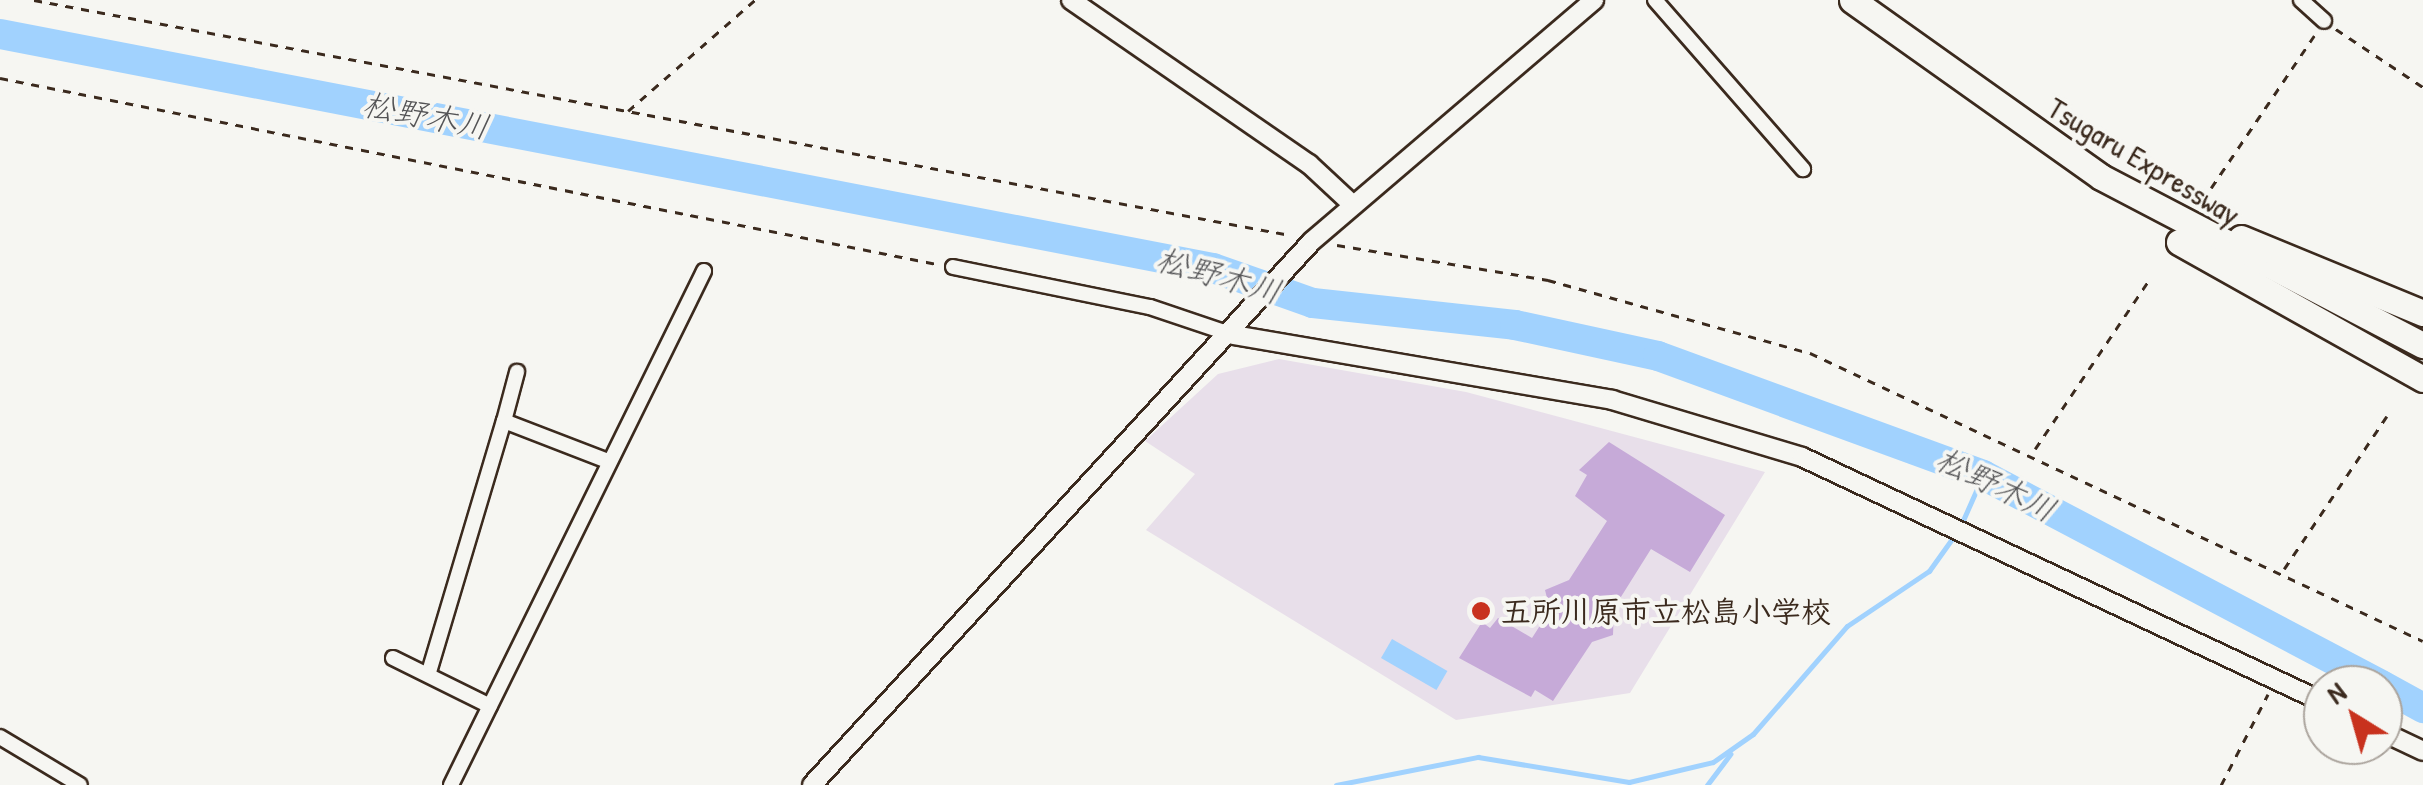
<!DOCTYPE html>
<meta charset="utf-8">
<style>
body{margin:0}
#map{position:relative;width:2423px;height:785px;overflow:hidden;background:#f6f6f2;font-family:"Patrick Hand","Klee One",sans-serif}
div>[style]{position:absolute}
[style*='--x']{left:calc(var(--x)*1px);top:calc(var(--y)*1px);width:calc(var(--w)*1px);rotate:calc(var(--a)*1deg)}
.built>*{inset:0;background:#e8dfea}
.water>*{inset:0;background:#a1d2fe;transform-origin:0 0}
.stream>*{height:5px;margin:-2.5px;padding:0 2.5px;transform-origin:2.5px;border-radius:2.5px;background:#a1d2fe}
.river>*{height:30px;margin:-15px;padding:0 15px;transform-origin:15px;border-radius:15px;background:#a1d2fe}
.building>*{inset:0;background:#c6aad8}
.path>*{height:2.5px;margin-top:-1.25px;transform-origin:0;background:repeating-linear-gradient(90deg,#3b2a1e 0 8px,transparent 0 16px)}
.roads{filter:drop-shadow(2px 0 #3b2a1e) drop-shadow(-2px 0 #3b2a1e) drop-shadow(0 2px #3b2a1e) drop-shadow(0 -2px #3b2a1e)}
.minor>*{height:14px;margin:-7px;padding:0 7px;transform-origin:7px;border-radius:7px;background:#f6f6f2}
.tertiary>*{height:18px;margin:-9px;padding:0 9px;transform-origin:9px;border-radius:9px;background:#f6f6f2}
.motorway>*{height:25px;margin:-12.5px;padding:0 12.5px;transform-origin:12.5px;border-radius:12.5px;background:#f6f6f2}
.dots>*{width:28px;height:28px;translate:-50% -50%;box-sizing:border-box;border:5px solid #f6f6f2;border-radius:50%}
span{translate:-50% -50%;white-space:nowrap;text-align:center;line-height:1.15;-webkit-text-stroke:8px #f6f6f2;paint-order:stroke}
.street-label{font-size:30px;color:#3b2a1e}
.poi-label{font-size:30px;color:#3b2a1e;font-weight:700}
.left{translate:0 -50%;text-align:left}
.water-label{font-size:32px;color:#545456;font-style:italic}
.north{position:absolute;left:2303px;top:665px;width:100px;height:100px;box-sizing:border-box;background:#f6f6f2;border:2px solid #aba49d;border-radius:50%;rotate:323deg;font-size:28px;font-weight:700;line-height:40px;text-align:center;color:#3b2a1e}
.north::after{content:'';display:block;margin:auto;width:35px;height:45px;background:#c8321e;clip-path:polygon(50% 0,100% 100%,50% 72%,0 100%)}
</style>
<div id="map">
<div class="built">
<i style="clip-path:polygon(1279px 359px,1466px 392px,1765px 472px,1630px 693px,1456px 720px,1146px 530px,1195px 474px,1145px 441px,1218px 374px)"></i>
</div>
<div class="water">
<i style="left:1392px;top:639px;width:64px;height:22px;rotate:30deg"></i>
</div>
<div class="stream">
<i style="--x:1960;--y:527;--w:57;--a:-66.1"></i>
<i style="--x:1336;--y:785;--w:145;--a:-11.2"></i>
<i style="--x:1478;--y:757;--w:153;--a:9.4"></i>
<i style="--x:1629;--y:782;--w:86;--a:-13.4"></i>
<i style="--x:1713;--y:762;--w:49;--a:-35"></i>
<i style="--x:1753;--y:734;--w:143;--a:-49"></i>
<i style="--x:1847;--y:626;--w:99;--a:-33.9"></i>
<i style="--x:1929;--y:571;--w:43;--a:-54.5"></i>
<i style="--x:1707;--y:785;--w:39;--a:-53"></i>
</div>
<div class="river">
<i style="--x:0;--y:34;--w:1235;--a:10.92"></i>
<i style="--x:1213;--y:268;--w:106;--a:19.3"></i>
<i style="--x:1313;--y:303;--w:203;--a:6.2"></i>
<i style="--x:1515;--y:325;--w:146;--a:12.2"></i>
<i style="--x:1658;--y:356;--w:346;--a:20.1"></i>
<i style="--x:1983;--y:475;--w:450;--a:27.8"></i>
<i style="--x:2383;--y:686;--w:46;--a:28.8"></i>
</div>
<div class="building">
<i style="clip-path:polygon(1609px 442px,1725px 515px,1690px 572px,1651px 549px,1614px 608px,1613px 635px,1592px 642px,1553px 701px,1535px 690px,1531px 697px,1459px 658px,1482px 622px,1490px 628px,1498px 618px,1532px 638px,1550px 610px,1545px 590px,1569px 580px,1607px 521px,1575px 496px,1587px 475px,1579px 470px)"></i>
</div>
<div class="path">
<i style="--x:34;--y:0;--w:1278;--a:10.6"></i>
<i style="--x:2336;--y:29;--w:105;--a:33.7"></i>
<i style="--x:0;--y:78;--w:955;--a:11.23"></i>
<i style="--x:628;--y:111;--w:169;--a:-41.2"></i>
<i style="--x:2211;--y:188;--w:184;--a:-55.9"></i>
<i style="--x:1337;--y:245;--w:214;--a:9.4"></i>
<i style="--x:1548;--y:280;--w:272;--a:15.6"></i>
<i style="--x:1810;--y:353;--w:677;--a:25.17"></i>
<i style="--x:2035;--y:449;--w:207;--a:-56"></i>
<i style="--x:2284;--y:569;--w:184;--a:-56.1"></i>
<i style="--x:2221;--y:785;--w:102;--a:-62.7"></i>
</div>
<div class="roads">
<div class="minor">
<i style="--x:1655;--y:0;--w:225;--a:48.8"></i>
<i style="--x:2301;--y:0;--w:31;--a:42"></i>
<i style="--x:953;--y:267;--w:201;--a:11.5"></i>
<i style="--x:1150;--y:307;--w:88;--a:18.6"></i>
<i style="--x:504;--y:421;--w:51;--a:-75.1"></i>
<i style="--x:393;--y:658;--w:108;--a:26.3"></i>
<i style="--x:429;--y:672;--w:262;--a:-73.4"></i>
<i style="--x:504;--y:421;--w:108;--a:21.1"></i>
<i style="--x:0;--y:737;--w:93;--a:31"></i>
<i style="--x:451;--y:785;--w:573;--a:-63.79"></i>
</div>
<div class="tertiary">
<i style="--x:1071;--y:0;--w:289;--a:34.6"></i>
<i style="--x:1309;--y:164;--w:59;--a:42.9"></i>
<i style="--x:1233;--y:335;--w:385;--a:9.7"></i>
<i style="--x:1612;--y:400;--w:198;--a:16.7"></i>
<i style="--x:1802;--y:457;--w:576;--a:25.19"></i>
<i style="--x:2383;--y:732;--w:44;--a:25.4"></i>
<i style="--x:812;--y:785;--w:739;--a:-47.41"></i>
<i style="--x:1312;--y:241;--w:371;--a:-40.5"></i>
</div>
<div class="motorway">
<i style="--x:1852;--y:0;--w:305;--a:35.4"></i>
<i style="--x:2101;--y:177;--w:363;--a:27.6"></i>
<i style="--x:2241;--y:238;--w:197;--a:22.4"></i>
<i style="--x:2179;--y:242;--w:280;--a:29.3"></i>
</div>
</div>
<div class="dots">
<i style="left:1481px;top:611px;background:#c8321e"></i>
</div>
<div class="street-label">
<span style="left:2144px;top:161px;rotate:31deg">Tsugaru Expressway</span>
</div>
<div class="poi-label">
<span class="left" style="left:1501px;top:611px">五所川原市立松島小学校</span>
</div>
<div class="water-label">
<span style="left:426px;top:116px;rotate:11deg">松野木川</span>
<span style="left:1219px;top:276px;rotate:16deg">松野木川</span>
<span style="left:1996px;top:485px;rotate:26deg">松野木川</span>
</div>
<div class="north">N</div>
</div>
